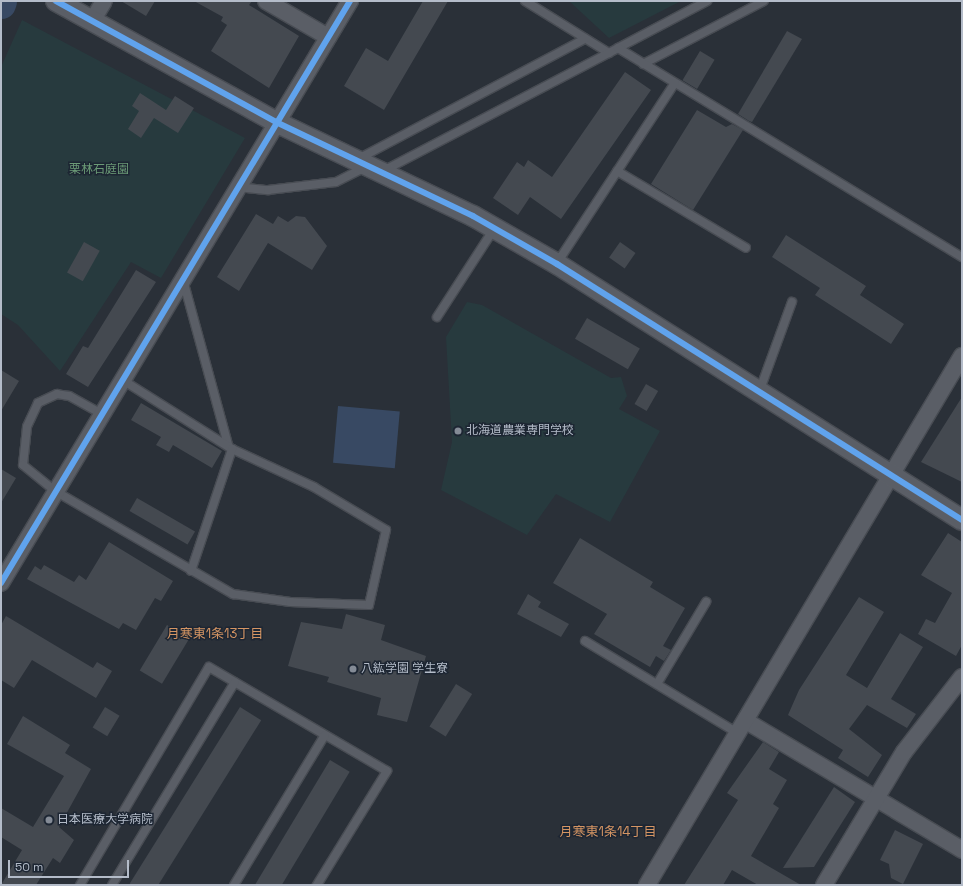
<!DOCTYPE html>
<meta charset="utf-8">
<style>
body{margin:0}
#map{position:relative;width:963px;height:886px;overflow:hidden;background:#2a3038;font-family:"Space Grotesk","Noto Sans JP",sans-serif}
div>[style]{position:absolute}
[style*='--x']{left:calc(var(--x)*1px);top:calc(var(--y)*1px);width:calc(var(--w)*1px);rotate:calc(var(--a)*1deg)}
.green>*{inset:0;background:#273a3e}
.water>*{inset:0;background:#384963;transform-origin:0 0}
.river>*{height:29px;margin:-14.5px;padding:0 14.5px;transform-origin:14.5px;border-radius:14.5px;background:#384963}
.building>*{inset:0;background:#444950;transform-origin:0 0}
.roads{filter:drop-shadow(1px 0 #484c53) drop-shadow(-1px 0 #484c53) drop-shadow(0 1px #484c53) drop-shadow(0 -1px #484c53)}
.service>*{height:8px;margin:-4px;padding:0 4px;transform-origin:4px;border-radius:4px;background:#5a5e66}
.minor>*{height:16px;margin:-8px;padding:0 8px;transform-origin:8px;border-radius:8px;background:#5a5e66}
.tertiary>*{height:20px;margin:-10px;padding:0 10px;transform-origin:10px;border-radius:10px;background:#5a5e66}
.cycleway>*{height:6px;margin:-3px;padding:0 3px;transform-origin:3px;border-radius:3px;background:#60a3ed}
.dots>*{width:11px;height:11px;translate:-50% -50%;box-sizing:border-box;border:2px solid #1d2633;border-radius:50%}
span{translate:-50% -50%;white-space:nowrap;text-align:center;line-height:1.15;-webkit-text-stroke:3px #1d2633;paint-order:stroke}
.park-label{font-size:12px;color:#6b9a76}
.poi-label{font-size:12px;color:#b4bcc9}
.left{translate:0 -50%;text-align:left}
.neighbourhood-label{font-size:13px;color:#d59563}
.frame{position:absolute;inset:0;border:2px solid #b4bcc9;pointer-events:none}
.scale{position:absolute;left:8px;top:860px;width:121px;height:18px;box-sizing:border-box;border:2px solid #b4bcc9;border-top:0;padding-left:5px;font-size:12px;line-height:14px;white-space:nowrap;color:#b4bcc9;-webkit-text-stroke:3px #1d2633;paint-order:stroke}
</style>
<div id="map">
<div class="green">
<i style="clip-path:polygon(569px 1px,681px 1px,609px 38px)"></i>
<i style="clip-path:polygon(22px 20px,245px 138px,161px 278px,131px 262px,60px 371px,18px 325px,1px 314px,1px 67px)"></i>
<i style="clip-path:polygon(467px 302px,482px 305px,611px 378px,621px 377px,627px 396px,619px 409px,660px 431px,610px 522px,556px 494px,527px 535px,441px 490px,452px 442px,446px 337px)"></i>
</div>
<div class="water">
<i style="left:338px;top:406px;width:62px;height:57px;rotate:5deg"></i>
</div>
<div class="river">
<i style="--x:1;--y:4;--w:3;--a:-72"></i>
</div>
<div class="building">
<i style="clip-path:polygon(121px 1px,155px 1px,146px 16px)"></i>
<i style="clip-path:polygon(194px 1px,252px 1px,249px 5px,299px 36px,269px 88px,211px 51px,227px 25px,221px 21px,223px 17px)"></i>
<i style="clip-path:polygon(423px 1px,448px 1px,384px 110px,344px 86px,366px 48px,388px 61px)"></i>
<i style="clip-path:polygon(787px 31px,802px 39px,752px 122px,749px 121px,738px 114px)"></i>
<i style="left:700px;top:51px;width:17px;height:34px;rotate:31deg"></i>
<i style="clip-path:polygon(625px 72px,651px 90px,561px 219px,530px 197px,518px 215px,493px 198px,517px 162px,524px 167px,528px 160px,552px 177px)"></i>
<i style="clip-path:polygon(140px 93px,166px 110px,175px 96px,194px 108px,178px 133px,154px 118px,141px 138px,128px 129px,139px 111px,132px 106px)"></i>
<i style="clip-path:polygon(697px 110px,726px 127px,732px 124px,743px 130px,693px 210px,651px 184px)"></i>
<i style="clip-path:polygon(256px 214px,273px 224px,278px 216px,288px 222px,296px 216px,305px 217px,327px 246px,312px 270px,268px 243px,239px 291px,217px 277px)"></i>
<i style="clip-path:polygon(786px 235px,866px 286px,860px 295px,904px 324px,891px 344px,815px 295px,820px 288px,772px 257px)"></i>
<i style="left:84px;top:242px;width:18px;height:35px;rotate:29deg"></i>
<i style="left:620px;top:242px;width:19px;height:19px;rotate:35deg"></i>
<i style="clip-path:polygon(136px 270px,156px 282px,88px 387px,66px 374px,83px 346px,88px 348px)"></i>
<i style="left:587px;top:318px;width:61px;height:24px;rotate:30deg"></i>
<i style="clip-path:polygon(1px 370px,19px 381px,1px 411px)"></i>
<i style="left:646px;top:384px;width:14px;height:23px;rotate:30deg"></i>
<i style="clip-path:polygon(962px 397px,962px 482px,921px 462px)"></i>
<i style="clip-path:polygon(141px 403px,222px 451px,212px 468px,173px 445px,169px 452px,156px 445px,161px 437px,131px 420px)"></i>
<i style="clip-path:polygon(1px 469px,16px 478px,1px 503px)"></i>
<i style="left:137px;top:498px;width:67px;height:15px;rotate:30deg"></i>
<i style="clip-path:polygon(948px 533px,962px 542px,962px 645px,956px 656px,918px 634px,926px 619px,935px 623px,952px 593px,921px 575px)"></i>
<i style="clip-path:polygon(580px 538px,653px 582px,650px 587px,685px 608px,663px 646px,671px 650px,664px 661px,656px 656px,650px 667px,594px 634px,607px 614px,553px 583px)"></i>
<i style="clip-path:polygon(109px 542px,173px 581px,161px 601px,155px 598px,136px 630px,123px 623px,119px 629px,27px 579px,35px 566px,41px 570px,44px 565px,74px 582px,79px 575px,86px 580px)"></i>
<i style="clip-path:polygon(528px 594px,541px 602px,538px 607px,569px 624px,561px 637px,517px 614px)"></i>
<i style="clip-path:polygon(859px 597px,884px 612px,846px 675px,867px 688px,900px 633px,923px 647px,891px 699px,916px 714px,907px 728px,867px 705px,849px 729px,882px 755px,868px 777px,838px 758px,843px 750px,788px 715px,799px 690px)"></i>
<i style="clip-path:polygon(346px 614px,385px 625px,381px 640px,426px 656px,407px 722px,377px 715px,381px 698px,327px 682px,329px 677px,288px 666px,301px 622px,342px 629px)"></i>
<i style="clip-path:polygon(6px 616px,93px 668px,97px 662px,112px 671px,96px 698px,32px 660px,14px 688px,1px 680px,1px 625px)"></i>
<i style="left:167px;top:625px;width:26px;height:53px;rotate:31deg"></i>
<i style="left:456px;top:684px;width:19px;height:50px;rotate:32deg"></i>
<i style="left:105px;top:707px;width:17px;height:24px;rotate:31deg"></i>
<i style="left:240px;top:707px;width:25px;height:208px;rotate:32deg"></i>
<i style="clip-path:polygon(23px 716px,70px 745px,65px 753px,91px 769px,59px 827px,74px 840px,60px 863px,53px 858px,36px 885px,1px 885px,22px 850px,1px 837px,1px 808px,33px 827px,64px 776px,7px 744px)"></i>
<i style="clip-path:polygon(763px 742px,779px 752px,769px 769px,787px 780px,773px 804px,779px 808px,751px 856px,801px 885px,758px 885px,732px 870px,723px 885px,684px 885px,738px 800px,727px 793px)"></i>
<i style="left:330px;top:760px;width:23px;height:147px;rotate:31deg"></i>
<i style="clip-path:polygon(834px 787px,855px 802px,814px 867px,783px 868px)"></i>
<i style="clip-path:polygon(895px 830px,923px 844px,903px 884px,891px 878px,889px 864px,880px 860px)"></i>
</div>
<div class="roads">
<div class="service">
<i style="--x:525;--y:1;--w:99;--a:31.8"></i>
<i style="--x:618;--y:48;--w:101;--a:-27.8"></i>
<i style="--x:643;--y:64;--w:136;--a:-27.5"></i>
<i style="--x:358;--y:159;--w:257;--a:-27.9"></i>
<i style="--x:383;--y:171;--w:265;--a:-27.6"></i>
<i style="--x:618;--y:48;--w:403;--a:31.3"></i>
<i style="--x:617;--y:171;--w:150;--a:30.8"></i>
<i style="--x:237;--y:187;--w:31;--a:6"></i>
<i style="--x:268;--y:190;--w:68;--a:-6.7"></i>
<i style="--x:336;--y:182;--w:34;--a:-27"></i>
<i style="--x:557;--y:263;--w:215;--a:-56.8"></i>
<i style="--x:183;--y:280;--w:171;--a:74.7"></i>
<i style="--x:437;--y:317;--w:105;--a:-57.1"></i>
<i style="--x:759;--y:392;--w:96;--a:-69.9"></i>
<i style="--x:100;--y:413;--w:35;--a:-151"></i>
<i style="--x:69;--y:396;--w:12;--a:-171"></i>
<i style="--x:57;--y:394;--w:21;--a:155"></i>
<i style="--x:38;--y:403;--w:26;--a:115"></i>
<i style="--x:27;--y:427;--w:38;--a:96"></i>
<i style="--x:23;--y:465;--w:41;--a:39.1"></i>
<i style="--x:55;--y:491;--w:206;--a:30.1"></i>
<i style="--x:233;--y:594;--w:58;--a:8"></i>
<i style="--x:290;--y:602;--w:79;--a:2.2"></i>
<i style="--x:369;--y:605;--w:77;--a:-77.2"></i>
<i style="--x:386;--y:530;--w:84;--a:-149.2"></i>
<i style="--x:314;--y:487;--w:90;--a:-155.1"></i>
<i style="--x:232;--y:449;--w:131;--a:-147.8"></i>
<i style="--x:191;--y:571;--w:129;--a:-71.4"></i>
<i style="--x:585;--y:641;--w:180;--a:31.1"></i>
<i style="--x:657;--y:684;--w:96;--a:-59.1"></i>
<i style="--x:80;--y:885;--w:253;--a:-59.4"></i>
<i style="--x:209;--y:667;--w:206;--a:30.3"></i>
<i style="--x:387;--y:771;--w:134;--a:121.6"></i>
<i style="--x:112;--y:885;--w:237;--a:-58.8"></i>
<i style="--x:234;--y:885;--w:175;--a:-58.8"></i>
</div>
<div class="minor">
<i style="--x:266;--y:1;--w:72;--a:30.1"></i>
<i style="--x:92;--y:21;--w:23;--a:-59"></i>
<i style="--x:1;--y:583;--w:679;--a:-59.05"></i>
<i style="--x:746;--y:721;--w:252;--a:30.8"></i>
<i style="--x:647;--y:885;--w:616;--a:-59.23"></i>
<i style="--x:824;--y:885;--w:155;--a:-59"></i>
<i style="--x:904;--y:752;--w:95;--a:-52.3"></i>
</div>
<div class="tertiary">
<i style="--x:56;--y:1;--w:251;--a:28.8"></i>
<i style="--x:276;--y:122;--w:218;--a:25.5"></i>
<i style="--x:473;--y:216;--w:97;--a:29.7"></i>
<i style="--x:557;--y:264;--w:479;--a:32.3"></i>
</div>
</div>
<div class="cycleway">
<i style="--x:56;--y:1;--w:251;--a:28.8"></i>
<i style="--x:276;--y:122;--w:218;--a:25.5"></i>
<i style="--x:473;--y:216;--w:97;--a:29.7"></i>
<i style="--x:557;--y:264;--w:479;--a:32.3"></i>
<i style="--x:1;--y:583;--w:679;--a:-59.05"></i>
</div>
<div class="dots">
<i style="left:458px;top:431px;background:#848b96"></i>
<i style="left:353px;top:669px;background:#848b96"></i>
<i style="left:49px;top:820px;background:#848b96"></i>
</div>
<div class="park-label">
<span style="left:99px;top:170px">栗林石庭園</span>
</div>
<div class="poi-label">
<span class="left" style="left:466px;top:431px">北海道農業専門学校</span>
<span class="left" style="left:361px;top:669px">八紘学園 学生寮</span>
<span class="left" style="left:57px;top:820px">日本医療大学病院</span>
</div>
<div class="neighbourhood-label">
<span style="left:215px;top:634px">月寒東1条13丁目</span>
<span style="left:608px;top:832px">月寒東1条14丁目</span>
</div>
<div class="frame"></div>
<div class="scale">50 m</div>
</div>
